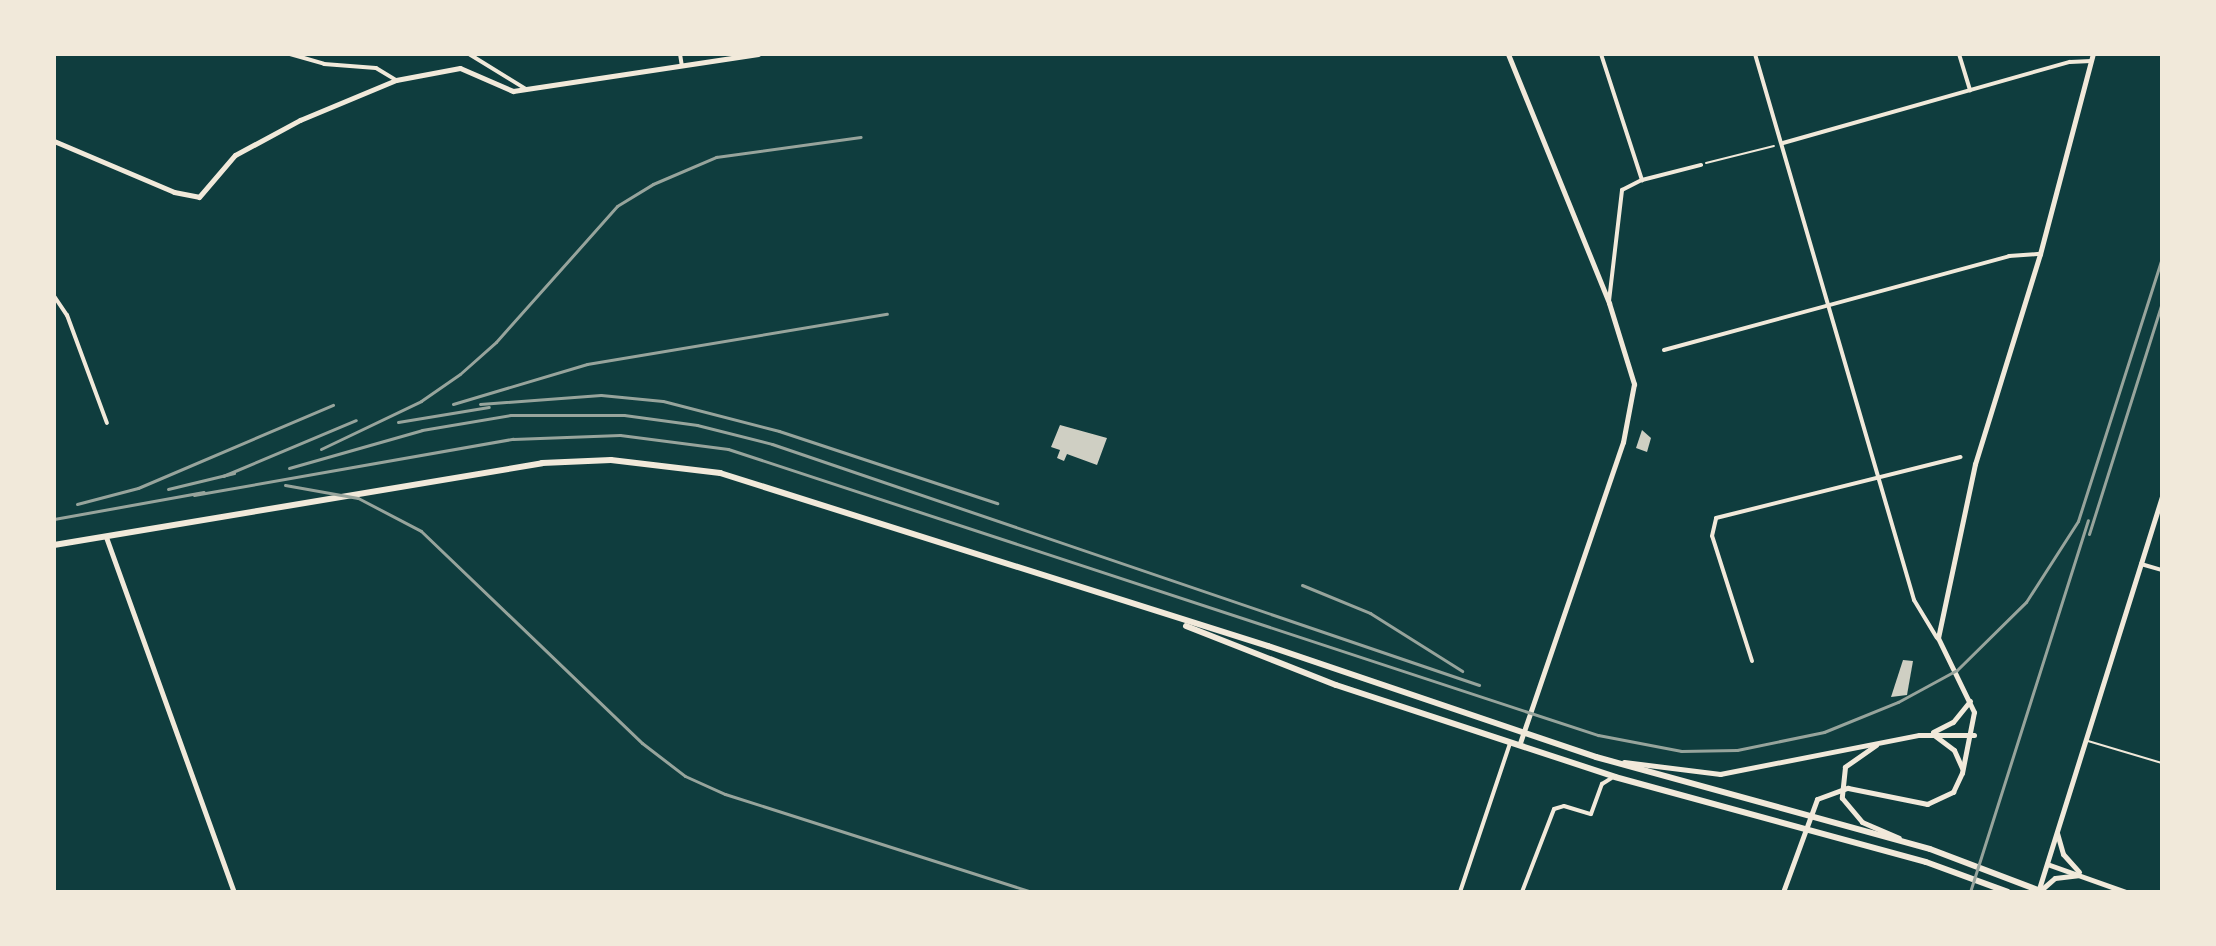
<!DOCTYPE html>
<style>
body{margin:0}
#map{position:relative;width:2216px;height:946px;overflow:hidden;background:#0f3d3e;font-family:Ubuntu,sans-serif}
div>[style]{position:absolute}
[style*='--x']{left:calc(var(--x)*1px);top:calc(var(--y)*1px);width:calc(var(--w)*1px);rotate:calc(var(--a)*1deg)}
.building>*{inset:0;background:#cfcfc3}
.path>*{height:2px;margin:-1px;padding:0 1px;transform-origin:1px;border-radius:1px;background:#f1e9da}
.service>*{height:2px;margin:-1px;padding:0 1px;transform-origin:1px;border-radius:1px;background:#f1e9da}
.minor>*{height:4px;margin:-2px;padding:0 2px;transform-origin:2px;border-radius:2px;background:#f1e9da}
.tertiary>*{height:5px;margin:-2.5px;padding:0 2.5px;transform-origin:2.5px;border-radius:2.5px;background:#f1e9da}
.secondary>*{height:6px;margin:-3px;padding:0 3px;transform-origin:3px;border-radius:3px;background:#f1e9da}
.rail>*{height:3px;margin:-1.5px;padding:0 1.5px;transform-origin:1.5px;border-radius:1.5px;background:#97a49c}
span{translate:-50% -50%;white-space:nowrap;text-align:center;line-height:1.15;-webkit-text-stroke:8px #f1e9da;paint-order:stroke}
.frame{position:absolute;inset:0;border:56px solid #f1e9da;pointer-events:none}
</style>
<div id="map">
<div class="building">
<i style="clip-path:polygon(1060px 425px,1107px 438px,1097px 465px,1067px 454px,1064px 461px,1057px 458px,1060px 450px,1051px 447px)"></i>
<i style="clip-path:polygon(1642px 430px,1651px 438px,1647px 452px,1636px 448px)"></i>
<i style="clip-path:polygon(1903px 660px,1913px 661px,1907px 695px,1891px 697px)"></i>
</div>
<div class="path">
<i style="--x:1706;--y:163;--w:70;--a:-14"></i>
</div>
<div class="service">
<i style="--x:2088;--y:741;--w:77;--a:16.6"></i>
</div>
<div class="minor">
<i style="--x:290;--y:54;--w:35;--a:16"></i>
<i style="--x:324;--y:64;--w:52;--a:4.4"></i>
<i style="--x:376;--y:68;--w:23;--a:31"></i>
<i style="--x:469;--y:54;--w:67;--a:31.6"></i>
<i style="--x:680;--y:54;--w:12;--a:81"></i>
<i style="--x:1601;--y:54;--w:133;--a:72"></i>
<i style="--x:1755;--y:54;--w:569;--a:73.76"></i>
<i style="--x:1914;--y:600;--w:44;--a:58.8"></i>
<i style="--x:1959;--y:54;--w:38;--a:73"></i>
<i style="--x:1783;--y:143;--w:298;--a:-15.8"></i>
<i style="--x:2070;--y:62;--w:21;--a:-3"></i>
<i style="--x:54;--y:296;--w:23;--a:56"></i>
<i style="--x:67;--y:315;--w:115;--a:69.7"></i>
<i style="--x:1609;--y:301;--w:112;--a:-83.3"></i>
<i style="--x:1622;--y:190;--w:22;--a:-27"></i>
<i style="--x:1642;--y:180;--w:61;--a:-14.3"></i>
<i style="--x:1664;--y:350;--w:358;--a:-15.2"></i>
<i style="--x:2009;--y:256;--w:31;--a:-4"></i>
<i style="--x:2141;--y:564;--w:22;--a:16"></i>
<i style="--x:1752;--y:661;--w:131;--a:-107.7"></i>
<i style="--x:1712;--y:536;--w:18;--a:-77"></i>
<i style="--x:1716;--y:518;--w:252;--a:-14"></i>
<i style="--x:1460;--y:892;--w:157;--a:-71.4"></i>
<i style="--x:1522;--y:892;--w:89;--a:-68.9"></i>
<i style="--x:1554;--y:809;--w:10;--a:-17"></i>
<i style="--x:1564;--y:806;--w:28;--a:17"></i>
<i style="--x:1591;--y:814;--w:32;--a:-70"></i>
<i style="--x:1602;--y:784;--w:13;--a:-32"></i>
</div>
<div class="tertiary">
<i style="--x:1508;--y:54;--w:269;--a:67.9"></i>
<i style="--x:1609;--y:303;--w:85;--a:72.8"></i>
<i style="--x:1634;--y:384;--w:59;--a:100.7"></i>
<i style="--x:1623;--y:442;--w:320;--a:108.9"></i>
<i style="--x:54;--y:141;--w:130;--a:23"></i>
<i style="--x:174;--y:192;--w:25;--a:11"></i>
<i style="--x:199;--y:197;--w:55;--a:-49.4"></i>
<i style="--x:235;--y:155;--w:74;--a:-28.3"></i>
<i style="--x:300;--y:120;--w:104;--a:-22.6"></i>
<i style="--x:396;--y:80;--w:65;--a:-10.6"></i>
<i style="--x:460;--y:68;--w:58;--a:23.5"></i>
<i style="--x:513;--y:91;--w:248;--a:-8.6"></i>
<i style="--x:106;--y:537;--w:377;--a:70.2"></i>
<i style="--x:1933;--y:732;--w:22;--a:-27"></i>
<i style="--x:1953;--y:722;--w:27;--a:-51"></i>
<i style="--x:1934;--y:735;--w:25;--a:37"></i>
<i style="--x:1954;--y:750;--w:20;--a:66"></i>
<i style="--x:1876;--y:745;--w:38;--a:145"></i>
<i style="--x:1845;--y:767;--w:31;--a:96"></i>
<i style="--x:1842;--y:798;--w:31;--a:50"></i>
<i style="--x:1862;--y:822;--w:40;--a:23.4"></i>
<i style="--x:1624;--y:762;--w:97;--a:7.1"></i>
<i style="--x:1720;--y:774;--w:203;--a:-11.1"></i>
<i style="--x:1919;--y:735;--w:55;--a:0"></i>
<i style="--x:2057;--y:833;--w:22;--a:74"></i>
<i style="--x:2063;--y:854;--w:24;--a:48"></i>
<i style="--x:2047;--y:864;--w:84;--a:19.5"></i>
<i style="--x:2041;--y:890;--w:18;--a:-41"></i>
<i style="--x:2055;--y:878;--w:23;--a:-7"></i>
<i style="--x:1783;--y:892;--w:99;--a:-69.9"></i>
<i style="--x:1817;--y:799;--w:33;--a:-20"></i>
<i style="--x:1848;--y:788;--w:81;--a:11.4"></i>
<i style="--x:1927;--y:804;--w:29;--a:-25"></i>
<i style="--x:1953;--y:792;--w:21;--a:-65"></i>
<i style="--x:1962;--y:773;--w:62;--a:-78.9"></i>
<i style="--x:1974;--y:712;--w:82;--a:-115.9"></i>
<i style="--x:1938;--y:638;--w:178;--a:-78"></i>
<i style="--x:1975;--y:464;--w:220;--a:-72.8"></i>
<i style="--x:2040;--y:254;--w:207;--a:-75.2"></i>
<i style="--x:2038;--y:892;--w:414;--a:-72.6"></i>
</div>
<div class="secondary">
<i style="--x:54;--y:545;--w:495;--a:-9.5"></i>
<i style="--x:542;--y:463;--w:69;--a:-2.5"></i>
<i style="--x:611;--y:460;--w:110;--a:6.8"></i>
<i style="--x:720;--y:473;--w:575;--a:17.52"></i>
<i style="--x:1268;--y:646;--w:346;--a:18.7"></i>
<i style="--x:1596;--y:757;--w:346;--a:15.4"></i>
<i style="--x:1930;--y:849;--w:121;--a:20.8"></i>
<i style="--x:1186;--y:626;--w:161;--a:21.5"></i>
<i style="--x:1336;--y:685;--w:294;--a:18.2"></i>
<i style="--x:1615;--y:777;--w:322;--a:15.3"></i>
<i style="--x:1926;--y:862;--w:87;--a:20.1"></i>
</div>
<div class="rail">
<i style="--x:453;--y:404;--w:140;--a:-16.6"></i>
<i style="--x:587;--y:364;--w:304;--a:-9.5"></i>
<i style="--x:480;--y:404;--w:121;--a:-4.3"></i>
<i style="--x:601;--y:395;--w:62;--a:5.5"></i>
<i style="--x:663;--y:401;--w:120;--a:14.5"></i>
<i style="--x:779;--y:431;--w:230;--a:18.3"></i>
<i style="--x:398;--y:422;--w:92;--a:-9.4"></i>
<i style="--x:321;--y:449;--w:111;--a:-25.6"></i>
<i style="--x:421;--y:401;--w:47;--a:-34.7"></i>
<i style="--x:460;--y:374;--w:48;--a:-41.6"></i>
<i style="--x:496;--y:342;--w:182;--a:-48.3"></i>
<i style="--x:617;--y:206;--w:42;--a:-31.4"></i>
<i style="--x:653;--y:184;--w:69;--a:-23.2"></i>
<i style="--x:716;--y:157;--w:146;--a:-7.9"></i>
<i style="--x:289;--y:468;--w:138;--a:-15.9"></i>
<i style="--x:422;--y:430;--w:90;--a:-9.6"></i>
<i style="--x:511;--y:415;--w:113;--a:0"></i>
<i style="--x:624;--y:415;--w:74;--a:7.8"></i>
<i style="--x:697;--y:425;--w:77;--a:14.2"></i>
<i style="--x:772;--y:444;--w:747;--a:18.82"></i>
<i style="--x:223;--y:476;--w:144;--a:-22.8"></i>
<i style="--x:285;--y:485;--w:74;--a:10.1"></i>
<i style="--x:358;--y:498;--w:71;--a:27.6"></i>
<i style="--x:421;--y:531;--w:306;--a:43.8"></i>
<i style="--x:642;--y:743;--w:54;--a:37.5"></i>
<i style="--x:685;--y:776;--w:44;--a:24.2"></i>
<i style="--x:725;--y:794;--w:322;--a:17.7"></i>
<i style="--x:168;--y:489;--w:68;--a:-13.6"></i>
<i style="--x:194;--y:495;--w:324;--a:-10"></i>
<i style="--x:513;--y:439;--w:107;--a:-2.1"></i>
<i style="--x:620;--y:435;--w:109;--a:7.4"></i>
<i style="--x:728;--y:449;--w:916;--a:18.2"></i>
<i style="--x:1598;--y:735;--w:85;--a:10.9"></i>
<i style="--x:1681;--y:751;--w:56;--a:-1"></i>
<i style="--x:1737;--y:750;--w:89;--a:-11.7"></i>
<i style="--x:1824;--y:732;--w:80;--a:-22.1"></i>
<i style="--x:1898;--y:702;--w:67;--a:-28.5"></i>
<i style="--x:1957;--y:670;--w:97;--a:-44.6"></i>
<i style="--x:2026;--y:602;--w:96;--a:-57.3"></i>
<i style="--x:2078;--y:521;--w:276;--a:-72.3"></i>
<i style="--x:77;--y:504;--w:63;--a:-14.7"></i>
<i style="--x:138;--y:488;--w:212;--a:-23.1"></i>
<i style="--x:54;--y:519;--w:152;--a:-10.2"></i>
<i style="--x:2089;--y:534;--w:243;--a:-72.5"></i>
<i style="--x:1302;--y:585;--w:74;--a:22.4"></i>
<i style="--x:1370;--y:613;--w:109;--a:32.2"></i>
<i style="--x:1970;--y:892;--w:390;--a:-72.4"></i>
</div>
<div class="frame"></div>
</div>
